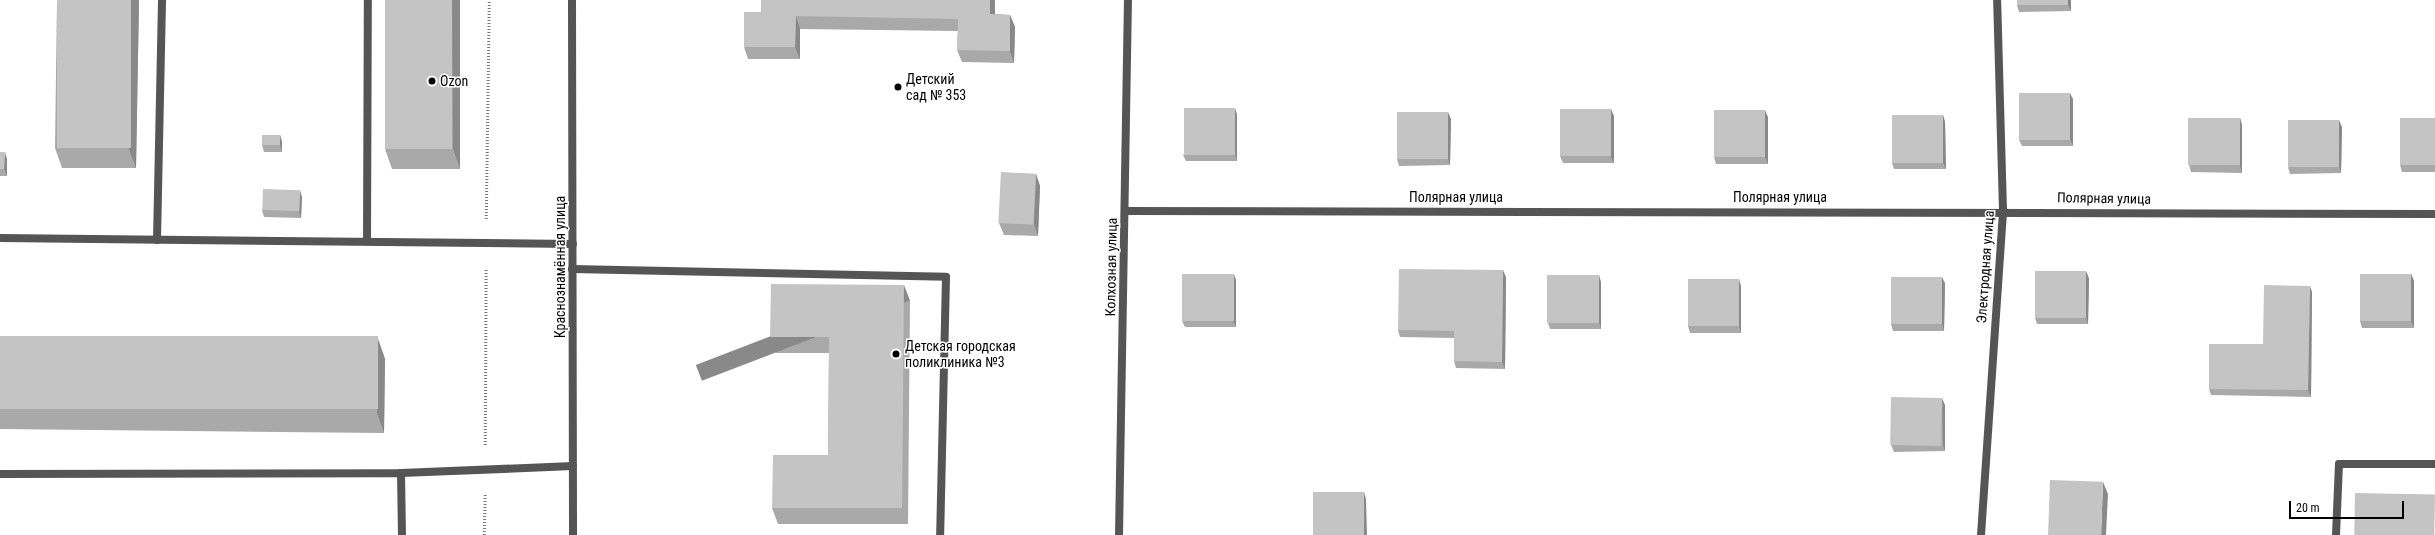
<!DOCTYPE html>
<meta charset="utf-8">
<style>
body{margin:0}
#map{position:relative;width:2435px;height:535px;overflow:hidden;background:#fff;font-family:"Roboto Condensed",sans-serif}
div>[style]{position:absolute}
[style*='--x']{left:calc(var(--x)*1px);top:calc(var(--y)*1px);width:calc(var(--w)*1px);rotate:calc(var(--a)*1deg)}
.path>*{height:2.5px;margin-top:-1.25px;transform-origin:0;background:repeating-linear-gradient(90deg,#777 0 1px,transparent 0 3px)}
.service>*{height:8px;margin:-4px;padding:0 4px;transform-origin:4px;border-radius:4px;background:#555}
.minor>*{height:8px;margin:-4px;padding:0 4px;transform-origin:4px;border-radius:4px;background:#555}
.tertiary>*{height:8px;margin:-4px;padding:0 4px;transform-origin:4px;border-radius:4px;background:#555}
.wall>*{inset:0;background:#a9a9a9}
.shaded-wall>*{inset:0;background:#898989;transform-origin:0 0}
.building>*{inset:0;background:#c4c4c4;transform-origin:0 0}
.dots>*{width:11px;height:11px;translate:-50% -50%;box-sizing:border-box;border:2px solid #fff;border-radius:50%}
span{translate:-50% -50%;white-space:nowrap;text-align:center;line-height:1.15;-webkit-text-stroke:3px #fff;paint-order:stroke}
.poi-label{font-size:14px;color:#000}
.left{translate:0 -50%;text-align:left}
.street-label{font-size:14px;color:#000}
.scale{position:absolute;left:2289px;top:501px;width:115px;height:18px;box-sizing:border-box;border:2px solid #000;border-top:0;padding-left:5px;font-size:12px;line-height:14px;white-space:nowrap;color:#000;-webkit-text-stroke:3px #fff;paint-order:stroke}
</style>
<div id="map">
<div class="path">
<i style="--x:486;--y:219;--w:219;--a:-89.2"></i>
<i style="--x:485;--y:445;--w:177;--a:-89.7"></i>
<i style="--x:484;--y:535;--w:41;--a:-88.6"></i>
</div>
<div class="service">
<i style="--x:0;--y:238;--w:573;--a:0.6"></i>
<i style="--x:157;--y:240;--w:240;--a:-88.8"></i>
<i style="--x:367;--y:241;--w:241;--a:-89.8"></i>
<i style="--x:572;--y:269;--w:374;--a:1.2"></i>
<i style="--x:946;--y:277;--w:258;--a:91.3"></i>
<i style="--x:401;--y:473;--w:62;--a:89.1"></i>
<i style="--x:0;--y:474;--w:401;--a:-0.1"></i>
<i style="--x:401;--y:473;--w:172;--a:-2.3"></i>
<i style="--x:2336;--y:535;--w:71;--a:-87.6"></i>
<i style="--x:2339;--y:464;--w:96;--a:0"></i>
</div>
<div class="minor">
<i style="--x:1125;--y:211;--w:1310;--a:0.13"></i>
<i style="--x:1119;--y:535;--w:535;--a:-89.04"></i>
<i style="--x:1981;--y:535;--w:326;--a:-86.1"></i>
<i style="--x:2003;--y:210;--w:210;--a:-91.6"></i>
</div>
<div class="tertiary">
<i style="--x:572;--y:0;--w:535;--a:89.89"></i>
</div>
<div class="wall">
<i style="clip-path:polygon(57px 0,139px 0,136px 168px,62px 168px,55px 148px)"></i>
<i style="clip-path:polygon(385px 0,460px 0,460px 169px,392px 169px,385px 149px)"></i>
<i style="clip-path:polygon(761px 0,995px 0,995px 14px,1010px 15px,1015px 27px,1014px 63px,962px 62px,957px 50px,958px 31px,800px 29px,800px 59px,748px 59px,744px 47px,761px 12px)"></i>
<i style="clip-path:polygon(2017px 0,2071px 0,2071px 11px,2019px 12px,2017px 5px)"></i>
<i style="clip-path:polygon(2073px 99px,2073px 146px,2022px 146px,2019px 140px)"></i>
<i style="clip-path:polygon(1237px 114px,1237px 161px,1186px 161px,1183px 155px)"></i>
<i style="clip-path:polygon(1943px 115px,1945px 122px,1946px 169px,1894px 169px,1892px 163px)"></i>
<i style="clip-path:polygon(1614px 116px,1614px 163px,1563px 163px,1560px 156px)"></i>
<i style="clip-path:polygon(1768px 117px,1768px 164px,1716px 164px,1714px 157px)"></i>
<i style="clip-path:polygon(2240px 118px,2242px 125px,2242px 173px,2191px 172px,2189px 165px)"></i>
<i style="clip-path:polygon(2435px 118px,2435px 172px,2402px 172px,2400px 165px)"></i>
<i style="clip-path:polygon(1451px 119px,1450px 165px,1399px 166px,1397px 159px)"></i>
<i style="clip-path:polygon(2342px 127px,2341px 173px,2290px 174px,2288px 167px)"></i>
<i style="clip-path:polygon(280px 135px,282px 142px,282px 152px,264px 152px,262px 145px)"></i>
<i style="clip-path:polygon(0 152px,7px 159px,7px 176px,0 176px)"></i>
<i style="clip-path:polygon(1036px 174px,1040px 186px,1038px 236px,1004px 235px,999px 223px)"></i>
<i style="clip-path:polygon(302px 197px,301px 218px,264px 217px,262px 210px)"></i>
<i style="clip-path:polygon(2411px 274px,2414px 281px,2414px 328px,2362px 328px,2360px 321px)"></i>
<i style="clip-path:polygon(1506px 277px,1505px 369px,1456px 368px,1454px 361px,1454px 338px,1400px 337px,1398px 330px)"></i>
<i style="clip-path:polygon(2089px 278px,2088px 324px,2037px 324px,2035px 318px)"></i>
<i style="clip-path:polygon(1236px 280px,1236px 327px,1185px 327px,1182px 321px)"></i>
<i style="clip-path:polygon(1601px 282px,1601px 329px,1550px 329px,1548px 323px)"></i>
<i style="clip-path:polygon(1945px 283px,1944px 331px,1893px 331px,1891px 324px)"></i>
<i style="clip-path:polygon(1741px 286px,1741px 333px,1690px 333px,1688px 326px)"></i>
<i style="clip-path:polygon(2312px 292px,2311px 397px,2211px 395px,2209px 389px,2263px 344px)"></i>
<i style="clip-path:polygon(910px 301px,908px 524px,778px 524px,772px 508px,828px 455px,829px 353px,776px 353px,770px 337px)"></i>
<i style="clip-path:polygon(0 336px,378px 339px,385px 359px,384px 433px,0 429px)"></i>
<i style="clip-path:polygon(1945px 405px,1945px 451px,1894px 452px,1891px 445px)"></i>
</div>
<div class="shaded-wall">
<i style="clip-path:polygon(131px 0,139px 0,136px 168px,129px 149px)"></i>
<i style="clip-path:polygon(452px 0,460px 0,460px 169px,453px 149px)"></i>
<i style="clip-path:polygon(990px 0,995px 0,995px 26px,990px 14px)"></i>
<i style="clip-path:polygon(2068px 0,2071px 0,2071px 11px,2068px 5px)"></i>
<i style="clip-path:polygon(1010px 15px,1015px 27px,1014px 63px,1010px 51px)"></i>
<i style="clip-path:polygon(796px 16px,800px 29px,800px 59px,795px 47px)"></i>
<i style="clip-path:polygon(2070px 93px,2073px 99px,2073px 146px,2070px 139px)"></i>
<i style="clip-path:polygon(1235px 108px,1237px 114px,1237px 161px,1235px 154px)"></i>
<i style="clip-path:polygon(1611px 109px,1614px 116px,1614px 163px,1611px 157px)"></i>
<i style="clip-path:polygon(1765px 110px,1768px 117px,1768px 164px,1765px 157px)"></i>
<i style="clip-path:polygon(1448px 112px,1451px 119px,1450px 165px,1448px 159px)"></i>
<i style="clip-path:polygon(1943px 115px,1945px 122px,1946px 169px,1943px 163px)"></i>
<i style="clip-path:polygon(2240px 118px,2242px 125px,2242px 173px,2240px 166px)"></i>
<i style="clip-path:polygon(2339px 120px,2342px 127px,2341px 173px,2339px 167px)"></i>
<i style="clip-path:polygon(280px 135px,282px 142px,282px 152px,280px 145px)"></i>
<i style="clip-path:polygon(5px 152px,7px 159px,7px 176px,4px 169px)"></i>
<i style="clip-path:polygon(1036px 174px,1040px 186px,1038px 236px,1034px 224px)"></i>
<i style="clip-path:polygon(300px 190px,302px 197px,301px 218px,299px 212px)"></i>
<i style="clip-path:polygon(1503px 270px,1506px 277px,1505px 369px,1502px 362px)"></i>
<i style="clip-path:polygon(2086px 271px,2089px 278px,2088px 324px,2086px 318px)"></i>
<i style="clip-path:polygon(1234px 274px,1236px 280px,1236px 327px,1233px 321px)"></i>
<i style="clip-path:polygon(2411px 274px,2414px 281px,2414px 328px,2411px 321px)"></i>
<i style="clip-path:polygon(1599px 275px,1601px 282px,1601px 329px,1599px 322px)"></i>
<i style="clip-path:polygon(1942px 277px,1945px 283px,1944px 331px,1942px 324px)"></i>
<i style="clip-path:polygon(1739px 279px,1741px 286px,1741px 333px,1739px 326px)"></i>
<i style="left:904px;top:285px;width:17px;height:223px;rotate:69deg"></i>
<i style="clip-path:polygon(2310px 286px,2312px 292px,2311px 397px,2308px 390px)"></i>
<i style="clip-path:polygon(378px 339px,385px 359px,384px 433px,377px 413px)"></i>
<i style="clip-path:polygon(1942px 398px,1945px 405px,1945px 451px,1943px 445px)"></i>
<i style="clip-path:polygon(2103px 482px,2108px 494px,2106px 535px,2101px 535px)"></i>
<i style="clip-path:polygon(1364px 492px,1366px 499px,1367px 535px,1364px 535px)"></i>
</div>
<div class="building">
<i style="left:57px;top:0;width:74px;height:148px"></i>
<i style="left:385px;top:0;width:67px;height:149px"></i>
<i style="clip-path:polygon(761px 0,990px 0,990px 14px,1010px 15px,1010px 51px,957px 50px,958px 19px,796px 16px,795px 47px,744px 47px,744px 12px,761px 12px)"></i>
<i style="left:2017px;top:0;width:51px;height:5px"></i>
<i style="left:2019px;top:93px;width:51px;height:47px"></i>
<i style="left:1184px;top:108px;width:51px;height:47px"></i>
<i style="left:1560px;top:109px;width:51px;height:47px"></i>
<i style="left:1714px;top:110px;width:51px;height:47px"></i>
<i style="left:1397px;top:112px;width:51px;height:47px"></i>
<i style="left:1892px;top:115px;width:51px;height:48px"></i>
<i style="left:2188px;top:118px;width:52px;height:47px"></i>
<i style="left:2400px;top:118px;width:35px;height:47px"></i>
<i style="left:2288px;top:120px;width:51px;height:47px"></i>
<i style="left:262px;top:135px;width:18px;height:10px"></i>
<i style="clip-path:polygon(0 152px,5px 152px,4px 169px,0 169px)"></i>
<i style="left:1001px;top:172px;width:35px;height:51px;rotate:3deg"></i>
<i style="left:263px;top:189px;width:37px;height:21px;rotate:2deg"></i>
<i style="clip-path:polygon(1399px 269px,1503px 270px,1502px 362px,1454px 361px,1454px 331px,1398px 330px)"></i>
<i style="left:2035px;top:271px;width:51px;height:47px"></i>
<i style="left:1182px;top:274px;width:52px;height:47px"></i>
<i style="left:2360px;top:274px;width:51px;height:47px"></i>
<i style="left:1547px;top:275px;width:52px;height:48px"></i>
<i style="left:1891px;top:277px;width:51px;height:47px"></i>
<i style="left:1688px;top:279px;width:51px;height:47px"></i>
<i style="clip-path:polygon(771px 284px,904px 285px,902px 508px,772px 508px,773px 455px,828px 455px,829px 337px,770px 337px)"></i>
<i style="clip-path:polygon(2264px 285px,2310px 286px,2308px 390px,2209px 389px,2209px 344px,2263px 344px)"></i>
<i style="left:0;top:336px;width:378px;height:73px"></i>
<i style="left:1891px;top:397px;width:51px;height:48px;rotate:1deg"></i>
<i style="left:2050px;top:480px;width:53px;height:55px;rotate:2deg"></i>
<i style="left:1364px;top:492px;width:43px;height:51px;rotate:90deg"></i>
<i style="left:2355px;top:493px;width:80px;height:42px;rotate:1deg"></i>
</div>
<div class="dots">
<i style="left:432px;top:81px;background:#000"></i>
<i style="left:898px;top:87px;background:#000"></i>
<i style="left:896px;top:354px;background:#000"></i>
</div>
<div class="poi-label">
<span class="left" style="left:906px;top:87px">Детский<br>сад № 353</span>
<span class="left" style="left:440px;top:81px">Ozon</span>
<span class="left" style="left:905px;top:354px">Детская городская<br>поликлиника №3</span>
</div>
<div class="street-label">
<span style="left:1456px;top:197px">Полярная улица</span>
<span style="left:1780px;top:197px">Полярная улица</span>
<span style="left:2104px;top:198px;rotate:1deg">Полярная улица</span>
<span style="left:560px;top:267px;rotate:-90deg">Краснознамённая улица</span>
<span style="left:1111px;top:267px;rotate:-89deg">Колхозная улица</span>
<span style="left:1985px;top:267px;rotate:-86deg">Электродная улица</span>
</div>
<div class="scale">20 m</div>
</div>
